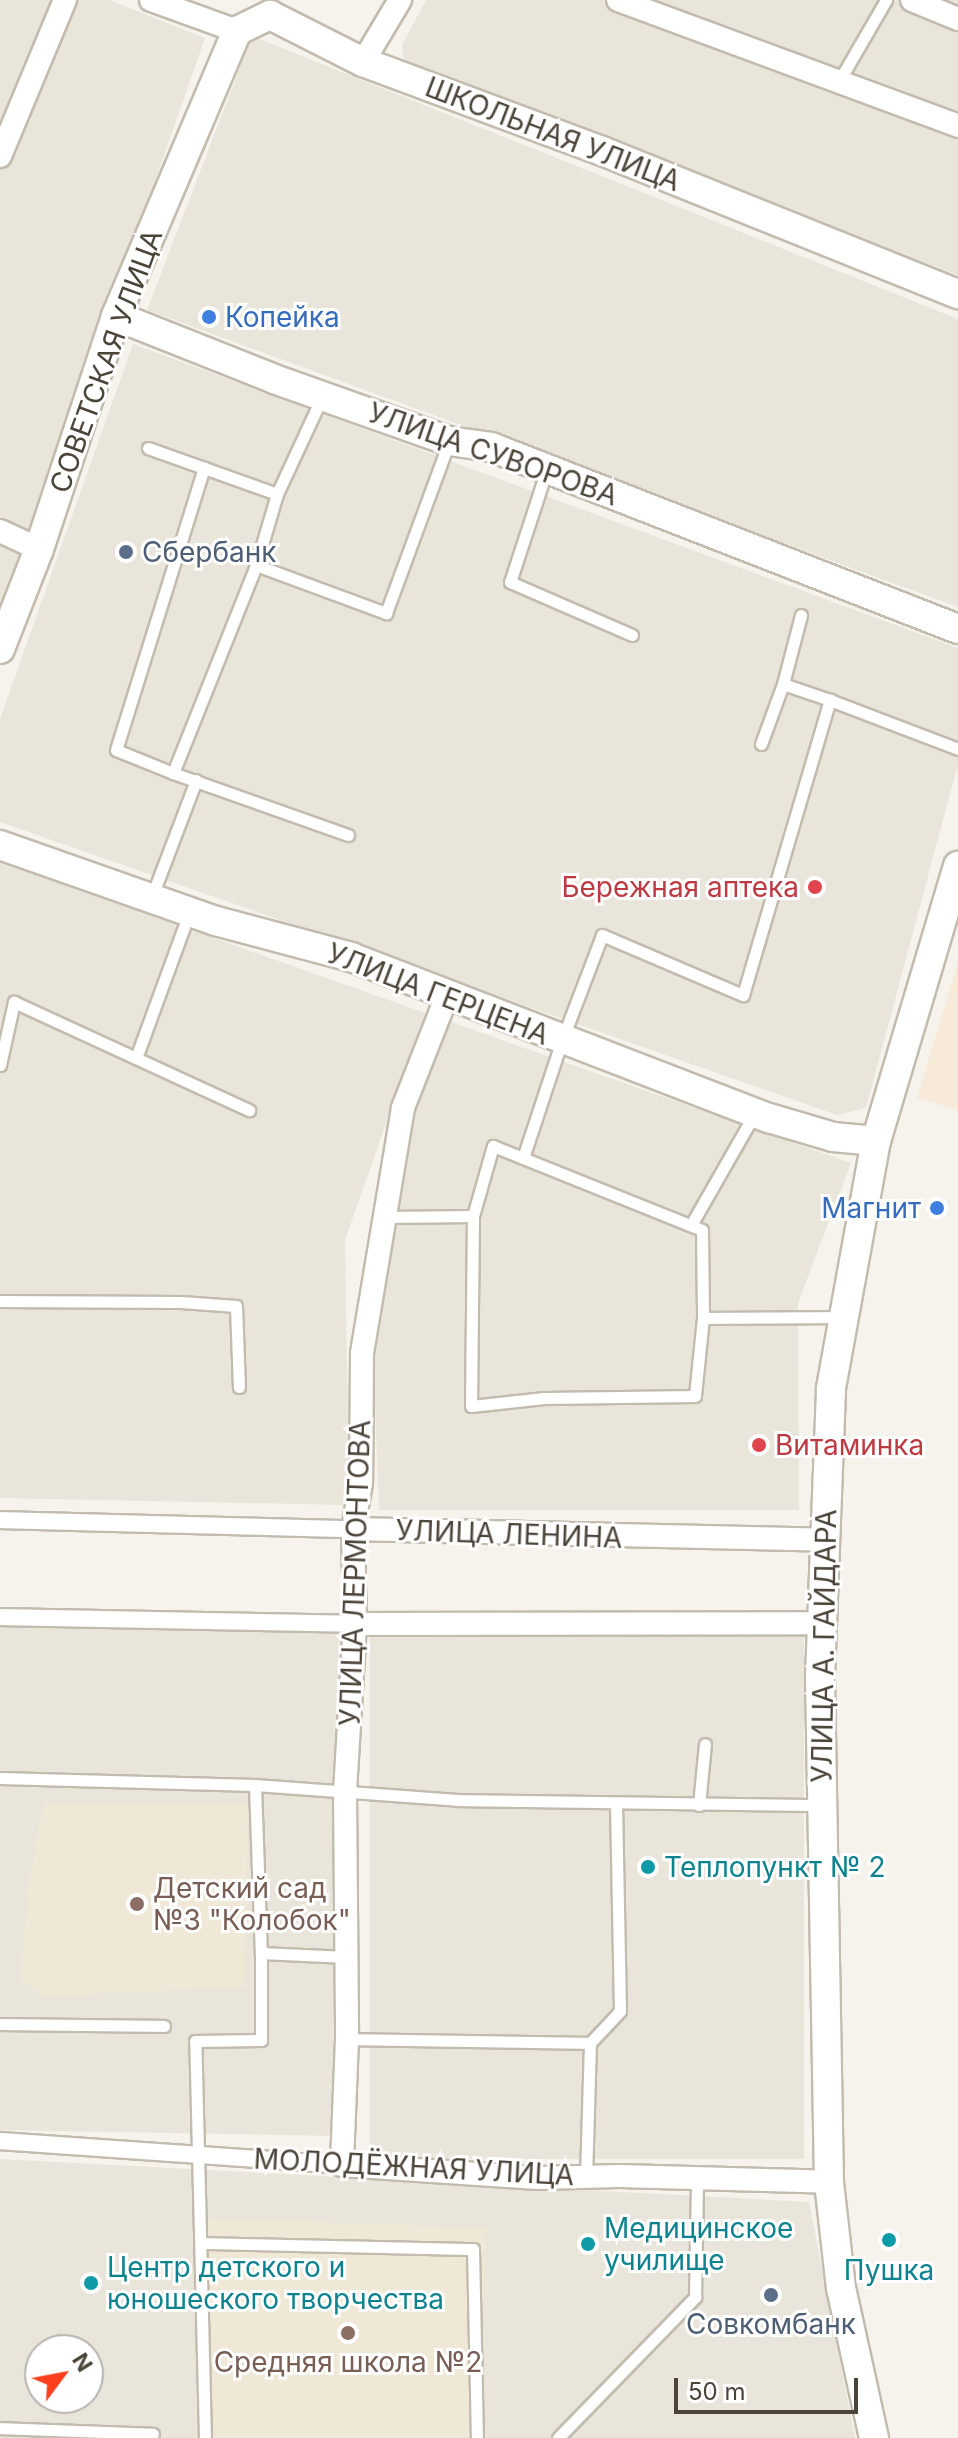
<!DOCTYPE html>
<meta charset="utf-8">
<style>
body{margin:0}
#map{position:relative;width:958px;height:2438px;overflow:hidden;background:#f6f3ec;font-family:Inter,sans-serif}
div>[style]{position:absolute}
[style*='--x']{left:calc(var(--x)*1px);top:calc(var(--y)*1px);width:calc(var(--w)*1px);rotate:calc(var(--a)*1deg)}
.residential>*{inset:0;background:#eae5da;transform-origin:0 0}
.commercial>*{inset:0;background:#f7ead8}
.education>*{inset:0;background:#efe8d6;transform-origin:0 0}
.roads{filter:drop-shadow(2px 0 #c2bbae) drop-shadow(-2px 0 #c2bbae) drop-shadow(0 2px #c2bbae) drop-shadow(0 -2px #c2bbae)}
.service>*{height:11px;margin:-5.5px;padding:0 5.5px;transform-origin:5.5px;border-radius:5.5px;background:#fff}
.pedestrian>*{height:16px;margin:-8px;padding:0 8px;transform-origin:8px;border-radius:8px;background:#fff}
.minor>*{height:22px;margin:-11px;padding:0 11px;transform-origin:11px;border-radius:11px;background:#fff}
.tertiary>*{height:28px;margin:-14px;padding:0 14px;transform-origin:14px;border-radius:14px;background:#fff}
.dots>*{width:22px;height:22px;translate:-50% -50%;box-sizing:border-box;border:4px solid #fff;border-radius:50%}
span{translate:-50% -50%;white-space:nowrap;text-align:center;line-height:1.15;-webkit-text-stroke:6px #fff;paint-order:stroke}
.street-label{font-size:28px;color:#4b4439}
.shop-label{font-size:28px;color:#366cbe}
.left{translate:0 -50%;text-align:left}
.right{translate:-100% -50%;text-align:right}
.service-label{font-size:28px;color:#4e5e75}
.health-label{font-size:28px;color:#be3a42}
.culture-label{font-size:28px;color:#0d838f}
.education-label{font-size:28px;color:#785e54}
.north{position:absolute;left:24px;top:2334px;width:80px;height:80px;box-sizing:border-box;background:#fff;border:2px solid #b7b4b0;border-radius:50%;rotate:58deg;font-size:22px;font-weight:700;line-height:32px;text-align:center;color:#4b4439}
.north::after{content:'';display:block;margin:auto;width:28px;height:36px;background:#fc3f1d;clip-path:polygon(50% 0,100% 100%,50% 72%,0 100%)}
.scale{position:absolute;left:674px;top:2378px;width:184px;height:36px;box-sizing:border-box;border:4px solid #4b4439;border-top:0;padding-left:10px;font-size:24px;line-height:28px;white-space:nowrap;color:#4b4439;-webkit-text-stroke:6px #fff;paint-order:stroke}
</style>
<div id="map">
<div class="residential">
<i style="clip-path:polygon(0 0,109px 0,205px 38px,36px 522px,0 610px)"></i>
<i style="clip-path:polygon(426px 0,958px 0,958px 275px,405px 67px,402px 45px)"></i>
<i style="clip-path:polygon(252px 36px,958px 319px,958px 607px,147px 310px)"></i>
<i style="clip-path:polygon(133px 344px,958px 648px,958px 764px,866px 1108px,837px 1115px,0 822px,0 719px)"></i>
<i style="clip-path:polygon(0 862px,425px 1013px,345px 1240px,349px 1505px,0 1498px)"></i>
<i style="clip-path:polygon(448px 1021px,851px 1163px,798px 1303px,799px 1510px,379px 1510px,369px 1246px)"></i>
<i style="left:0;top:1626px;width:346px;height:504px;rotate:1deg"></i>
<i style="left:804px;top:1633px;width:526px;height:434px;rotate:90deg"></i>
<i style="clip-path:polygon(evenodd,0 2159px,809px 2202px,855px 2438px,0 2438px,0 2159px,40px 2350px,88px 2350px,88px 2398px,40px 2398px,40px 2350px)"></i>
</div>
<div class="commercial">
<i style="clip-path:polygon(958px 962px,958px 1110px,917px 1098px)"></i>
</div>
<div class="education">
<i style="clip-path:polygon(44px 1803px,248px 1805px,245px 1987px,44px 1996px,20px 1979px,29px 1882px)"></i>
<i style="left:202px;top:2218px;width:284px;height:220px;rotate:2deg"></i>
</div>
<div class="roads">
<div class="service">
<i style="--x:839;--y:81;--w:94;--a:-59.9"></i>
<i style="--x:148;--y:448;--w:137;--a:19.6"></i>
<i style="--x:547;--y:469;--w:119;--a:108.1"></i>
<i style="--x:510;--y:582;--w:133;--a:23.5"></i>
<i style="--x:256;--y:565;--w:74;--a:-73.5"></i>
<i style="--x:277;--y:494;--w:109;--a:-65.1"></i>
<i style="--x:801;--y:615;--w:71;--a:104.6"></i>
<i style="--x:783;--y:684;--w:50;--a:18.8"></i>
<i style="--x:761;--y:744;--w:64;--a:-69.9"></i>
<i style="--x:173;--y:773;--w:61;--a:-158"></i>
<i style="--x:116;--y:750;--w:296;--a:-72.7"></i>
<i style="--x:348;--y:835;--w:186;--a:-160.5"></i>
<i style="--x:173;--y:773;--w:224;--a:-68.2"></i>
<i style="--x:256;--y:565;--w:139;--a:20.3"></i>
<i style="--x:386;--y:613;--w:182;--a:-69.8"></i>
<i style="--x:152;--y:896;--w:124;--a:-69.2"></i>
<i style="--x:136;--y:1058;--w:154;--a:-69.9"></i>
<i style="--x:0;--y:1065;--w:65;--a:-77.5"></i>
<i style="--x:14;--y:1002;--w:259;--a:24.7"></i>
<i style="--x:523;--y:1158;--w:124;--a:-71.7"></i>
<i style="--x:562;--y:1040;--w:112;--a:-69.1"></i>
<i style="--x:602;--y:935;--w:153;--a:23.1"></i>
<i style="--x:743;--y:995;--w:308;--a:-73.6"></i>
<i style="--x:830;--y:700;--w:137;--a:20.9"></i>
<i style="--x:384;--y:1217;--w:89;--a:-0.6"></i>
<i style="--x:473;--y:1216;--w:73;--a:-74.1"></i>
<i style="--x:493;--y:1146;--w:225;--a:21.9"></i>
<i style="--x:702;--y:1230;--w:88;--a:89.3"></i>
<i style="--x:703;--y:1318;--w:78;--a:95.9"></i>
<i style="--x:695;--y:1396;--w:151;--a:179.2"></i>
<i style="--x:544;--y:1398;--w:73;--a:173.7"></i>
<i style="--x:471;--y:1406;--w:190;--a:-89.4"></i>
<i style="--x:691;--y:1225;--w:129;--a:-60.3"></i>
<i style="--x:0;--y:1301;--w:181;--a:0.3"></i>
<i style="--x:181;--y:1302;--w:55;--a:4.2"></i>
<i style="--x:236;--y:1306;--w:81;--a:87.9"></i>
<i style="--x:703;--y:1318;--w:140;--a:-0.4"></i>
<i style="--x:0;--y:1778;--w:255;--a:1.6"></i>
<i style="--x:255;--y:1785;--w:203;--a:4.2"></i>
<i style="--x:457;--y:1800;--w:364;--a:0.8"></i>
<i style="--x:255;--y:1785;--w:168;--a:88"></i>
<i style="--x:261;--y:1953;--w:86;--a:2.7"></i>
<i style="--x:699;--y:1805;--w:61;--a:-84.4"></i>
<i style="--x:0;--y:2024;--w:164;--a:0.7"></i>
<i style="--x:347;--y:2039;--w:243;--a:0.9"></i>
<i style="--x:590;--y:2043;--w:134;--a:91.7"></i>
<i style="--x:590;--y:2043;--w:44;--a:-46.8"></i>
<i style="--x:620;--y:2011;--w:208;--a:-91.1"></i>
<i style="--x:203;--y:2243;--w:270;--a:1.3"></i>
<i style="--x:473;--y:2249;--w:189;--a:88.8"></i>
<i style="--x:0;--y:2428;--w:153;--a:2.2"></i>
<i style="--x:205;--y:2438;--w:397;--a:-91.4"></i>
<i style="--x:195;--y:2041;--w:66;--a:-0.9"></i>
<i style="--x:261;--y:2040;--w:87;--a:-90"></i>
<i style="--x:558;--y:2438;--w:197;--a:-45.8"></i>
<i style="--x:695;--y:2297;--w:119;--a:-89"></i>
</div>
<div class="pedestrian">
<i style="--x:0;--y:1520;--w:353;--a:1.5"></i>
<i style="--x:0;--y:1617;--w:355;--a:1.1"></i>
<i style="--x:0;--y:2141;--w:343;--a:4"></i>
</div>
<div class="minor">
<i style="--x:151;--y:0;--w:91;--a:19.8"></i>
<i style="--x:618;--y:0;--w:363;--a:20.3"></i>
<i style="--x:912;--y:0;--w:50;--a:22.4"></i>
<i style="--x:363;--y:62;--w:72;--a:-59.2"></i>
<i style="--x:0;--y:156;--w:169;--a:-67.4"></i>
<i style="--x:0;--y:531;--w:43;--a:24.8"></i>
<i style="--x:448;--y:993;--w:123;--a:111.4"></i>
<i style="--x:403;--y:1108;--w:249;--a:99.5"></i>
<i style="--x:362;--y:1354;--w:129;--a:90.4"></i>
<i style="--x:361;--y:1483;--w:47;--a:99.9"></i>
<i style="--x:353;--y:1529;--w:95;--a:88.8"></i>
<i style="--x:355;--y:1624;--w:168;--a:93.4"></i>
<i style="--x:345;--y:1792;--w:247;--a:89.5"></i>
<i style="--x:347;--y:2039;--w:126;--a:92.3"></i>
<i style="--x:342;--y:2165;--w:196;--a:3.8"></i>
<i style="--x:538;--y:2178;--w:82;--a:-1.4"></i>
<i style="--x:620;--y:2176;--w:209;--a:1.6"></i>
<i style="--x:353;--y:1529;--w:473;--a:1.3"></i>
<i style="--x:355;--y:1624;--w:469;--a:-0.1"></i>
</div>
<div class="tertiary">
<i style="--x:116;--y:316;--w:170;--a:21.7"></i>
<i style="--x:274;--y:379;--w:186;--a:19.5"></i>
<i style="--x:449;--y:441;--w:42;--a:8.1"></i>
<i style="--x:491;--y:447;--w:501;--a:21.29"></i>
<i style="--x:0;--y:649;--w:107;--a:-68.7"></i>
<i style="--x:39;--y:549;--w:245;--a:-71.7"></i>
<i style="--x:116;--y:316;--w:310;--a:-67"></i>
<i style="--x:237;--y:31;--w:37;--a:-26"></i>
<i style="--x:270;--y:15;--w:104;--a:26.8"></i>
<i style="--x:363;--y:62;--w:255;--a:20.4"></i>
<i style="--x:602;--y:151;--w:384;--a:21.9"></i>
<i style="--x:0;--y:845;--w:229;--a:19.4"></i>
<i style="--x:216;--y:921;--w:140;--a:14.9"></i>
<i style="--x:351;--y:957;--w:448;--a:21.1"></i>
<i style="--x:769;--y:1118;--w:67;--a:16.5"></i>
<i style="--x:833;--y:1137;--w:43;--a:5.3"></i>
<i style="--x:874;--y:2438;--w:154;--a:-102.4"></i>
<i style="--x:841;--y:2288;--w:107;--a:-96.5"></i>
<i style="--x:829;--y:2182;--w:505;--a:-91.02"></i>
<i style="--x:820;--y:1677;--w:289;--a:-87.8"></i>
<i style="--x:831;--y:1388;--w:251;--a:-79.7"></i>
<i style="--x:876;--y:1141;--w:287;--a:-73.4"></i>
</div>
</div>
<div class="dots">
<i style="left:209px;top:317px;background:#3f7fe0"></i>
<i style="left:126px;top:552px;background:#5c6f8a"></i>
<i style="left:815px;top:887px;background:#e0444e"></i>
<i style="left:937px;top:1208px;background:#3f7fe0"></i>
<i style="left:759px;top:1445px;background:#e0444e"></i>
<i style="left:648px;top:1867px;background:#0f9aa8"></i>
<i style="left:137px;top:1904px;background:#8d6e63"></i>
<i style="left:889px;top:2240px;background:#0f9aa8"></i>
<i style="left:588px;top:2244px;background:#0f9aa8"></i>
<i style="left:91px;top:2283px;background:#0f9aa8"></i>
<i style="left:771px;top:2295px;background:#5c6f8a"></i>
<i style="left:348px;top:2333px;background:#8d6e63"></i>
</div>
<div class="street-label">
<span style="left:553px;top:134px;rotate:21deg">ШКОЛЬНАЯ УЛИЦА</span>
<span style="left:106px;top:361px;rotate:-70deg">СОВЕТСКАЯ УЛИЦА</span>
<span style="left:493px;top:454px;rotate:19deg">УЛИЦА СУВОРОВА</span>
<span style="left:438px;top:994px;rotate:21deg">УЛИЦА ГЕРЦЕНА</span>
<span style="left:509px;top:1534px;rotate:2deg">УЛИЦА ЛЕНИНА</span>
<span style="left:355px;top:1573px;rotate:-88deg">УЛИЦА ЛЕРМОНТОВА</span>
<span style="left:824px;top:1646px;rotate:-89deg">УЛИЦА А. ГАЙДАРА</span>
<span style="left:414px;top:2167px;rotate:3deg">МОЛОДЁЖНАЯ УЛИЦА</span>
</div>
<div class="shop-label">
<span class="left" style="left:225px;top:317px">Копейка</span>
<span class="right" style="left:921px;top:1208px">Магнит</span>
</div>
<div class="service-label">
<span class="left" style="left:142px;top:552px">Сбербанк</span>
<span style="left:771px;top:2324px">Совкомбанк</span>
</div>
<div class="health-label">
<span class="right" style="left:799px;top:887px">Бережная аптека</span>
<span class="left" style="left:775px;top:1445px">Витаминка</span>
</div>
<div class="culture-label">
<span class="left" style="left:664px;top:1867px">Теплопункт № 2</span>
<span class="left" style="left:604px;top:2244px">Медицинское<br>училище</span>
<span class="left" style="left:107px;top:2283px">Центр детского и<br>юношеского творчества</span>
<span style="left:889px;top:2270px">Пушка</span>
</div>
<div class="education-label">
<span class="left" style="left:153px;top:1904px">Детский сад<br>№3 "Колобок"</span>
<span style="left:348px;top:2362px">Средняя школа №2</span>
</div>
<div class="north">N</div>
<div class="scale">50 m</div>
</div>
